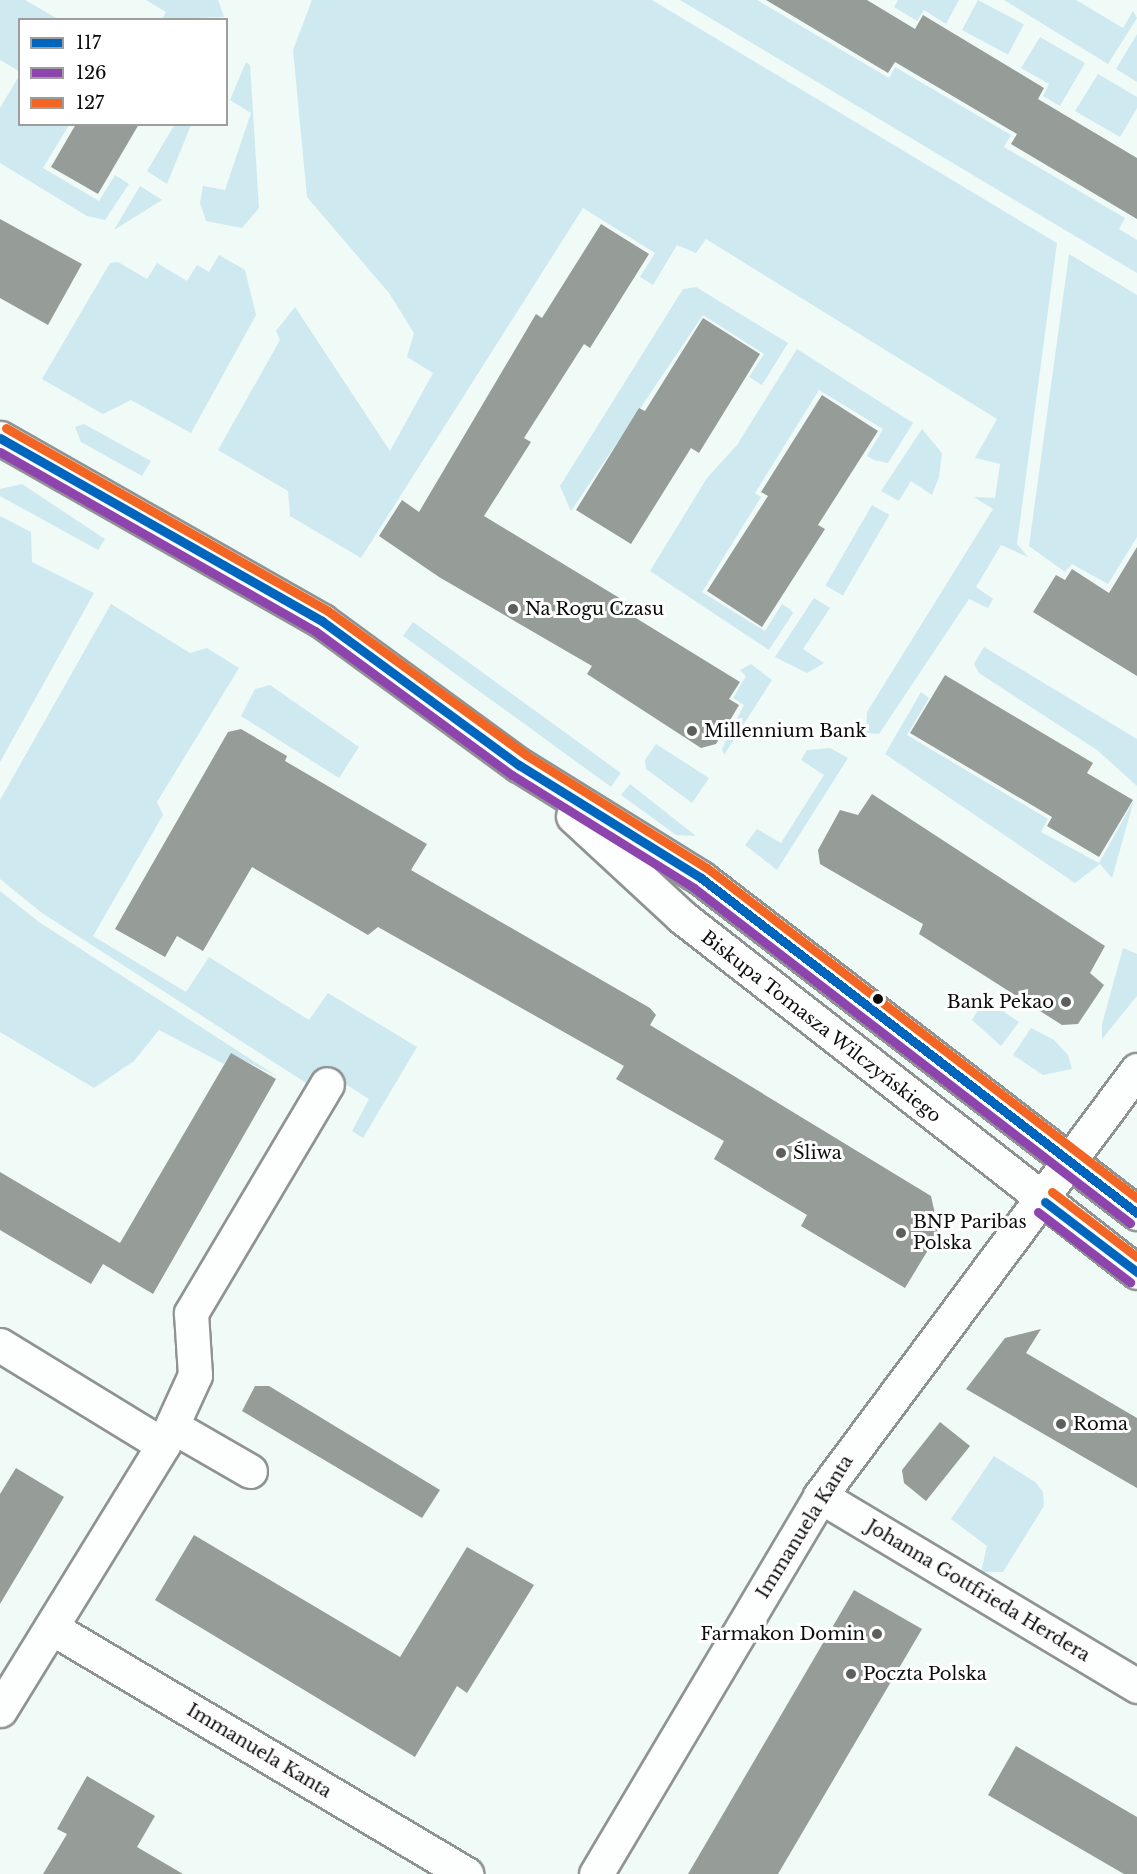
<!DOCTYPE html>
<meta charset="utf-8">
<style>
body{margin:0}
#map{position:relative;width:1137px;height:1874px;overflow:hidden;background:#f0faf6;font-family:"Libre Baskerville",serif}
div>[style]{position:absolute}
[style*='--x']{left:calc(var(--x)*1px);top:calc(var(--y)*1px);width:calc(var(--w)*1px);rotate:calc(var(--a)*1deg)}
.green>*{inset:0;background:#ceeaf0;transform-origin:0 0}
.building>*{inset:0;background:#969d99}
.roads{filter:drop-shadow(2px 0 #8f9391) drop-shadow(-2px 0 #8f9391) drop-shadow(0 2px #8f9391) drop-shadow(0 -2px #8f9391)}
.minor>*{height:33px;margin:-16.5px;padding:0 16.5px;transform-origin:16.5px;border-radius:16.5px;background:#fdfefe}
.bus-1>*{height:9px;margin:-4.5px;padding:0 4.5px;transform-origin:4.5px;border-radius:4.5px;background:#0065bd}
.bus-2>*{height:9px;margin:-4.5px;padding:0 4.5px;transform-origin:4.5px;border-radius:4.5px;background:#8e44ad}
.bus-3>*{height:9px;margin:-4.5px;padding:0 4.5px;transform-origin:4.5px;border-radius:4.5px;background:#f26522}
.dots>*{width:16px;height:16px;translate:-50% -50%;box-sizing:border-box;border:3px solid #fff;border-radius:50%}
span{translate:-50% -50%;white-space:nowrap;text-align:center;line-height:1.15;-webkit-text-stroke:6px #fff;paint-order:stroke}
.poi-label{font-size:18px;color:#0c0c0c}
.left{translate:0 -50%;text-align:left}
.right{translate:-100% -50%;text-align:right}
.street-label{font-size:18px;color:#0c0c0c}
.legend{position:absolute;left:18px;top:18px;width:210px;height:108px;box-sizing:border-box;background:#fff;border:2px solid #9e9e9e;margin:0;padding:8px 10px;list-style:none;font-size:18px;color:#0c0c0c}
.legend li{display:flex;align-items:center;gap:12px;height:30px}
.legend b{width:30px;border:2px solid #9e9e9e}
</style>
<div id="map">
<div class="green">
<i style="clip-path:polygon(0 0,25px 0,58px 19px,20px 20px,19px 71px,0 60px)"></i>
<i style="clip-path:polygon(146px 0,218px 0,224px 17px,162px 19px,166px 12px)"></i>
<i style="clip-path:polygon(312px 0,652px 0,1057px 243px,1017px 544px,1028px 557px,1001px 545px,976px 587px,993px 599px,988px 608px,969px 599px,879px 734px,866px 733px,867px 712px,993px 509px,974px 497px,995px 498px,1000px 464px,975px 458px,997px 419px,706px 239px,696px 253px,677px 245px,653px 285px,640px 277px,655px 253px,583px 208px,361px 558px,290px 516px,288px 491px,218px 450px,280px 340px,276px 331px,295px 307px,390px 451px,433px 373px,407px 357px,414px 333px,389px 293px,307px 197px,293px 50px)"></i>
<i style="clip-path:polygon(680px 0,757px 0,889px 78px,895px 67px,1011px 135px,1004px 147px,1125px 218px,1119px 229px,1137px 240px,1137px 273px)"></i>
<i style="clip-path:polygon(898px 0,959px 0,946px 24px,924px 10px,917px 21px,894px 7px)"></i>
<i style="left:978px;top:0;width:52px;height:34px;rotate:28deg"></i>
<i style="clip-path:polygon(1004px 0,1076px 0,1123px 28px,1133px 11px,1137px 18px,1108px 64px)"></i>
<i style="clip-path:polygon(1137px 34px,1137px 82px,1116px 69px)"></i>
<i style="clip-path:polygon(1040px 37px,1085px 63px,1060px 106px,1043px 96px,1049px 84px,1021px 68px)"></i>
<i style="clip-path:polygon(246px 62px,250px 65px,259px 208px,242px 228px,206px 221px,200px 203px,203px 186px,225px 190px,251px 113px,230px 100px)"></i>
<i style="clip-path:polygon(1098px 74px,1137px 97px,1137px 108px,1120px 137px,1075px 111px)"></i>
<i style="clip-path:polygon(19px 76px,20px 124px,69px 125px,43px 168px,99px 201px,115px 175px,129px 184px,105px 220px,87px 216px,0 163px,0 108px)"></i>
<i style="clip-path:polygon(175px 124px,191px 125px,167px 184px,147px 171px)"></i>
<i style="clip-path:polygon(140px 186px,162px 200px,114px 230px)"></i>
<i style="clip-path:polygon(1069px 254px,1137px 295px,1137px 537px,1108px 584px,1072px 564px,1065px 572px,1029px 546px)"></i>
<i style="clip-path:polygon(219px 255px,245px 270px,256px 315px,191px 433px,131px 400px,103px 414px,42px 379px,110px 263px,118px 262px,147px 279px,157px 263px,187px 281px,197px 265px,209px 272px)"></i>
<i style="clip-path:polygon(696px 287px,788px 343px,762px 385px,749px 377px,764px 354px,703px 315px,571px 511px,560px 486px,683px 289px)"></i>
<i style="clip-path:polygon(797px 349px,913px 423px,888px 463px,874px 460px,867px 456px,883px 429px,819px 390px,755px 493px,761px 497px,702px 592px,765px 631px,782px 604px,790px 609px,793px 613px,769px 650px,650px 571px,707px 478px,737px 445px)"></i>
<i style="clip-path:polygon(84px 424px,151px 461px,142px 476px,81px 442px,75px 427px)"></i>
<i style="clip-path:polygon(922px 429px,942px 453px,939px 477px,932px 495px,911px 481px,899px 501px,881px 491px)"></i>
<i style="clip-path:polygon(22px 484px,105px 539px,98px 550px,0 496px,0 489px)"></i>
<i style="left:872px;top:505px;width:20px;height:93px;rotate:30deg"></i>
<i style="clip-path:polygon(0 516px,31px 532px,32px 562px,94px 593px,0 762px)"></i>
<i style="clip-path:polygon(814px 598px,830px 608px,803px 649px,824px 663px,807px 673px,775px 657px)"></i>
<i style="clip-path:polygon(111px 604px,190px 653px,207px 648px,239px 668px,157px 802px,163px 815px,93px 936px,186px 992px,209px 957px,309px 1020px,328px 993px,417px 1047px,363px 1138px,352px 1131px,369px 1099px,325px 1071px,314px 1088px,42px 913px,0 879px,0 800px)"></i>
<i style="left:413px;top:622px;width:257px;height:17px;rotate:36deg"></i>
<i style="clip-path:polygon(984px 647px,1137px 739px,1137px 786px,1097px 750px,979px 673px,974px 664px)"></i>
<i style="clip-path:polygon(751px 664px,772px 680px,724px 755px,722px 749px,744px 705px,733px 698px,746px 676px,740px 670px)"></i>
<i style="clip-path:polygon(270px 685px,359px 747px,339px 778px,241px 716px,255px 689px)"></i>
<i style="clip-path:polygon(921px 692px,929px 698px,907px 735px,1048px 819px,1041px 832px,1099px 863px,1134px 800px,1112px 878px,1100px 864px,1075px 883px,885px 754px)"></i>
<i style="clip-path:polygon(656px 744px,709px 778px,692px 803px,646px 769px,645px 760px)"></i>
<i style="clip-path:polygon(830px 748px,848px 758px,777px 870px,745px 845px,757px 829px,781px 843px,824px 775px,801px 760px,807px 750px)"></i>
<i style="clip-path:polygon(630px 784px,696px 836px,676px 835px,621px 795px)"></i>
<i style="clip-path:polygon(0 891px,39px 922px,278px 1077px,231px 1054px,224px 1064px,159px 1030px,134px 1061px,94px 1088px,0 1032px)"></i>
<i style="clip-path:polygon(1123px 948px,1137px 954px,1137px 996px,1102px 1039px,1102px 1024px)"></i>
<i style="clip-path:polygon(985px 999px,1019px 1022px,1001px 1046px,972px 1020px)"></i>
<i style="clip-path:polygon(1031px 1028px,1054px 1040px,1068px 1055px,1072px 1069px,1043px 1075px,1013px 1055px)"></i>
<i style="clip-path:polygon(994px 1456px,1035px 1482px,1043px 1492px,1044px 1506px,1003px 1572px,981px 1572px,987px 1546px,951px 1519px)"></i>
</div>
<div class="building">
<i style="clip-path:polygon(766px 0,867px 0,915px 29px,923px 15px,1044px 88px,1038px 99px,1137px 158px,1137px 219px,1011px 144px,1017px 134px,895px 62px,888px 73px)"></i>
<i style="clip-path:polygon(76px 124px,139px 124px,98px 194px,51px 167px)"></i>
<i style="clip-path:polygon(0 219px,82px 264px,48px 325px,0 298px)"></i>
<i style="clip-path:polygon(601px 224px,649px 254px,590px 348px,584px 344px,524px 438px,531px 442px,484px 516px,636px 608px,631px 615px,740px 682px,729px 699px,739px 705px,716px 744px,701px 748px,587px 674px,592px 666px,439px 577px,379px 536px,402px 500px,419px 512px,536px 314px,542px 318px)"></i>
<i style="clip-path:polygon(703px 318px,760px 354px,699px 453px,691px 448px,631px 544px,576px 510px,639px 408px,645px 411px)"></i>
<i style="clip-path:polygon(822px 395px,878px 431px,818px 525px,825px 529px,762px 627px,707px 591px,768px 496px,761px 492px)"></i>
<i style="clip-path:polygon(1137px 547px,1137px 676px,1033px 612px,1056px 575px,1065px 580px,1072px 569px,1109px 593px)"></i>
<i style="clip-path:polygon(945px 675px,1093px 763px,1087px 773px,1133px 800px,1099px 857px,1047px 826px,1052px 817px,910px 733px)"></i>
<i style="clip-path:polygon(241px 729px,287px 756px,285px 761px,427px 844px,411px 870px,650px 1008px,656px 1015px,650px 1025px,931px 1196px,939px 1232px,905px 1288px,801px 1226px,807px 1215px,714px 1159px,724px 1141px,616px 1079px,624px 1066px,378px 927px,368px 935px,252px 867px,203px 951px,177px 936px,165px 957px,115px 929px,228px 732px)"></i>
<i style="clip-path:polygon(872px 794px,1105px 946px,1090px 973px,1104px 985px,1078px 1024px,1062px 1025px,919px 934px,923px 924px,820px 864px,818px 850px,840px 810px,858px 815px)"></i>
<i style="clip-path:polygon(231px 1053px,276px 1079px,153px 1294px,103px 1264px,91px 1284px,0 1230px,0 1172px,120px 1243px)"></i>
<i style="clip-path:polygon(1041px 1329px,1026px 1353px,1137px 1418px,1137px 1488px,966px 1389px,1005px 1338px)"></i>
<i style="clip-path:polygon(255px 1386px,269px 1386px,440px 1490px,422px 1518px,242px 1411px)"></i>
<i style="clip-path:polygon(940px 1422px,970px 1446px,926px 1501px,904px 1483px,902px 1470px)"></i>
<i style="clip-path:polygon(16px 1468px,64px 1497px,0 1604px,0 1494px)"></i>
<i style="clip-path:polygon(194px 1535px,400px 1657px,467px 1547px,534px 1585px,467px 1693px,457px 1686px,415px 1757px,155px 1600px)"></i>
<i style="clip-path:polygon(854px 1590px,922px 1629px,778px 1874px,688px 1874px)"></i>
<i style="clip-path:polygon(1016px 1746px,1137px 1817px,1137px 1874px,1124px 1874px,988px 1795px)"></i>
<i style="clip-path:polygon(87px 1776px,155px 1816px,137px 1847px,183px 1874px,43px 1874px,67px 1834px,57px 1829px)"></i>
</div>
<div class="roads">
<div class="minor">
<i style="--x:0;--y:438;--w:370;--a:29.6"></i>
<i style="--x:322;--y:621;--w:244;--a:36.2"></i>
<i style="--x:519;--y:765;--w:214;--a:31.8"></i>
<i style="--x:701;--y:878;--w:550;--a:37.54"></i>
<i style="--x:573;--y:816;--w:149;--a:42.8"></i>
<i style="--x:682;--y:917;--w:577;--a:37.96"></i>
<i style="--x:0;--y:1345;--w:191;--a:31.5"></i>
<i style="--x:172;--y:1426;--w:90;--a:30"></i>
<i style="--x:820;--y:1496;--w:370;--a:30.9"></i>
<i style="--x:52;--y:1628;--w:482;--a:30.7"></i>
<i style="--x:0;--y:1710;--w:311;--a:-58.4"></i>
<i style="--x:163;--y:1445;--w:77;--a:-65.4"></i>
<i style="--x:195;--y:1375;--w:62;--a:-93.7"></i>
<i style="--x:191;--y:1313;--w:266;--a:-59.3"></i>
<i style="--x:596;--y:1874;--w:439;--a:-59.3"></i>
<i style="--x:820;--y:1496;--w:531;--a:-53.35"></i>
</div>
</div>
<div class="bus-1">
<i style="--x:0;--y:438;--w:370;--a:29.6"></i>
<i style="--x:322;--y:621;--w:244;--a:36.2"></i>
<i style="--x:519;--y:765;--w:214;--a:31.8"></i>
<i style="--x:701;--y:878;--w:550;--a:37.54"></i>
<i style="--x:1045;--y:1202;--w:116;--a:37.3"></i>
</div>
<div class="bus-2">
<i style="--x:0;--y:452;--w:362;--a:29.6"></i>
<i style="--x:315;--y:631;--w:244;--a:36.2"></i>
<i style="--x:512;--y:775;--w:214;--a:31.8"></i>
<i style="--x:694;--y:888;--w:550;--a:37.54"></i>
<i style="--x:1038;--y:1212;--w:116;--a:37.3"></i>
</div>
<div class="bus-3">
<i style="--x:6;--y:428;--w:370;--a:29.6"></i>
<i style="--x:328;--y:611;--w:245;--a:36"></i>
<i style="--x:526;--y:755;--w:213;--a:32"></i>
<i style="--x:707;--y:868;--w:542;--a:37.5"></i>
<i style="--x:1052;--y:1192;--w:107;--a:37.4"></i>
</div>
<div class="dots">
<i style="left:513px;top:609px;background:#5c5f5e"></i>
<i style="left:692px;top:731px;background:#5c5f5e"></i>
<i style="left:878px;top:999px;background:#0c0c0c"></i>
<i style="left:1066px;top:1002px;background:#5c5f5e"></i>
<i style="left:781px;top:1153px;background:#5c5f5e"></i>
<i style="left:901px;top:1233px;background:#5c5f5e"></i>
<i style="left:1061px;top:1424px;background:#5c5f5e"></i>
<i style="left:877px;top:1634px;background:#5c5f5e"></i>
<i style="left:851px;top:1674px;background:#5c5f5e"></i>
</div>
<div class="poi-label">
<span class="left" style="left:525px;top:609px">Na Rogu Czasu</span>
<span class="left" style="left:704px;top:731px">Millennium Bank</span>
<span class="right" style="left:1054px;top:1002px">Bank Pekao</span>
<span class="left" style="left:793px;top:1153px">Śliwa</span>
<span class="left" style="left:913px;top:1233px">BNP Paribas<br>Polska</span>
<span class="left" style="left:1073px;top:1424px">Roma</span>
<span class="right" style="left:865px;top:1634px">Farmakon Domin</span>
<span class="left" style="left:863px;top:1674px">Poczta Polska</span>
</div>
<div class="street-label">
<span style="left:821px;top:1027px;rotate:38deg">Biskupa Tomasza Wilczyńskiego</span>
<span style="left:805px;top:1527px;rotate:-58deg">Immanuela Kanta</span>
<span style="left:978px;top:1591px;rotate:31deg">Johanna Gottfrieda Herdera</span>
<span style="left:259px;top:1751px;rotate:31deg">Immanuela Kanta</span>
</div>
<ul class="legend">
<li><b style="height:8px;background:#0065bd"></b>117</li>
<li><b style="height:8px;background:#8e44ad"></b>126</li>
<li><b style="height:8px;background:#f26522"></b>127</li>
</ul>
</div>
